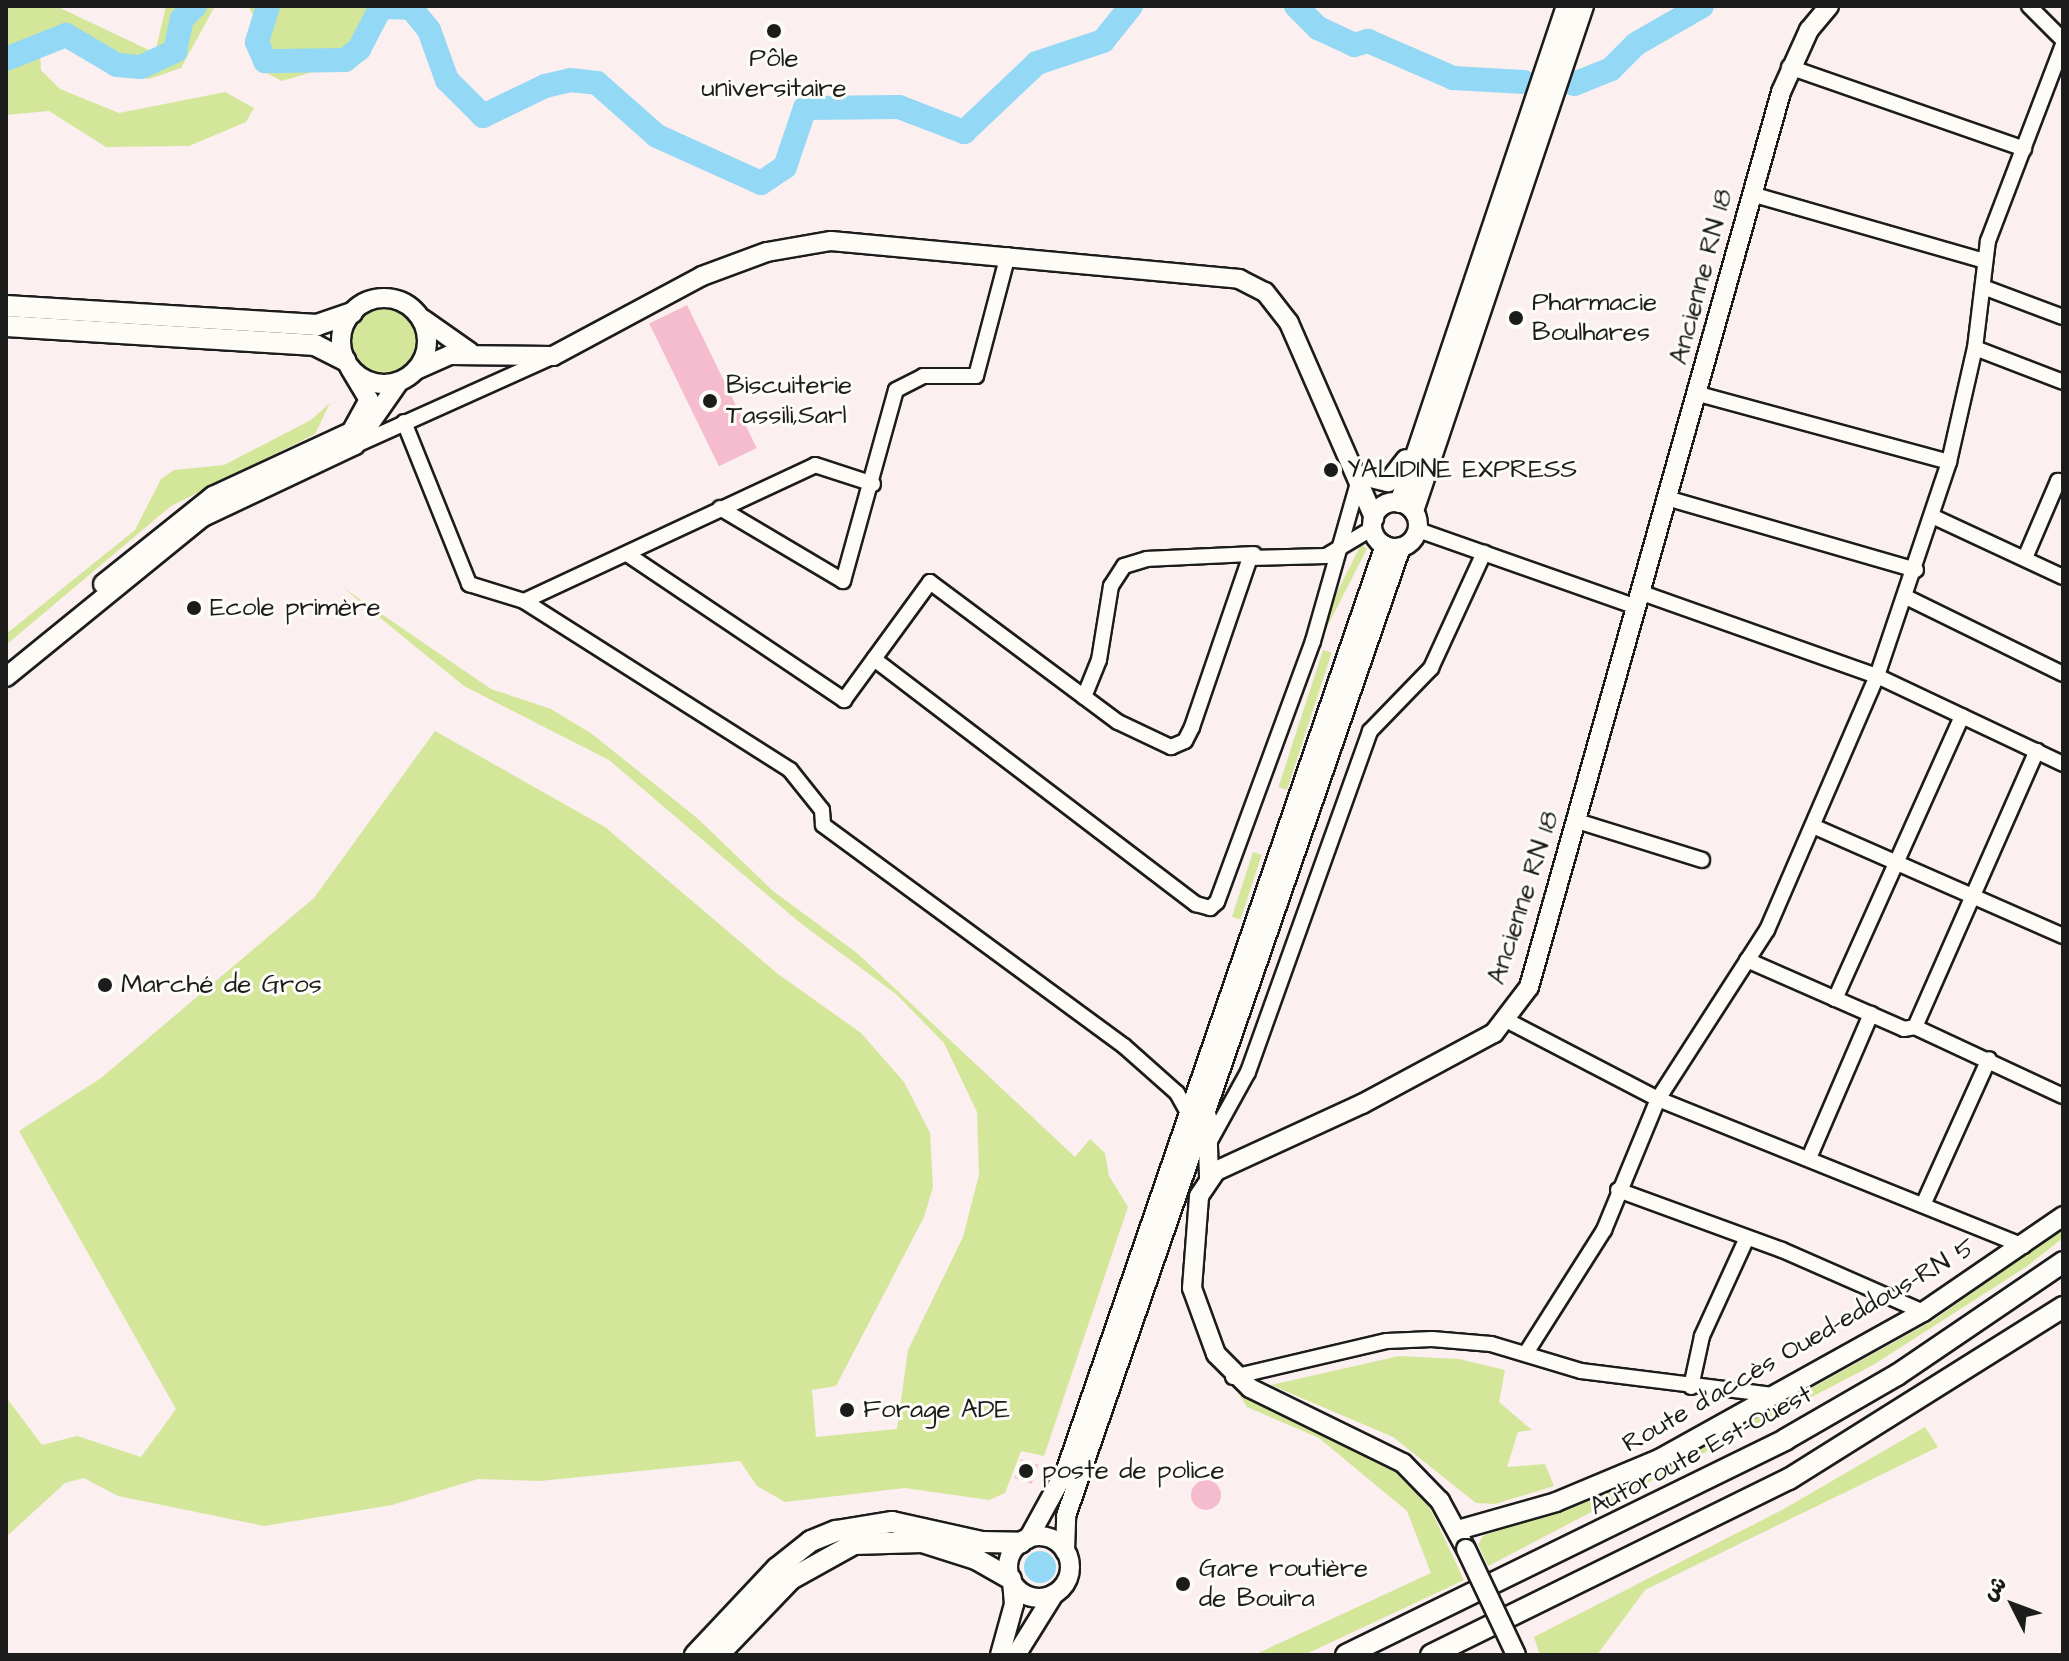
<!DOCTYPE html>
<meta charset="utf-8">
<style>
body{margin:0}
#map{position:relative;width:2069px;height:1661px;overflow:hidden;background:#fbefef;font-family:"Architects Daughter","Playpen Sans Arabic",sans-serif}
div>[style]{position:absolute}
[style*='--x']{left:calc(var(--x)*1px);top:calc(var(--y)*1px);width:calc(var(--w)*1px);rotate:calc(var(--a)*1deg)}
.green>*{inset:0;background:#d4e69a;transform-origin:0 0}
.round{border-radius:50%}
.water>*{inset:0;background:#93d8f5}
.river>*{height:24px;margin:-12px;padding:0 12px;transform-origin:12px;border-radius:12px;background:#93d8f5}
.building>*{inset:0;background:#f5bcd0;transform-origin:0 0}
.roads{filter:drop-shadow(2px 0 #1c1c1c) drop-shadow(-2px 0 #1c1c1c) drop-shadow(0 2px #1c1c1c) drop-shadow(0 -2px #1c1c1c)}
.minor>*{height:14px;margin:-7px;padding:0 7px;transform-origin:7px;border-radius:7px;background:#fdfcf7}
.major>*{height:18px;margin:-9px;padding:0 9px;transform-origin:9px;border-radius:9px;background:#fdfcf7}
.major>.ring{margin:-9px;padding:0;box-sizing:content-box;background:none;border:18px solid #fdfcf7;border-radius:50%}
.highway>*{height:20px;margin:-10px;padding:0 10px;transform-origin:10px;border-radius:10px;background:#fdfcf7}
.bridges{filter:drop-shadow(2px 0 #1c1c1c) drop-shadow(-2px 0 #1c1c1c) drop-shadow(0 2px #1c1c1c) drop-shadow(0 -2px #1c1c1c)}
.major-bridge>*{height:18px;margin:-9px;padding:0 9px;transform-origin:9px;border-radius:9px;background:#fdfcf7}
.dots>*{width:22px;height:22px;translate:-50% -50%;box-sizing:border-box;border:4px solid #fdfcf7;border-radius:50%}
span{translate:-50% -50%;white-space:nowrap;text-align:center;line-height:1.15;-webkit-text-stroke:6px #fdfcf7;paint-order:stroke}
.poi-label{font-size:26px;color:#1c1c1c}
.left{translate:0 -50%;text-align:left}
.street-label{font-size:26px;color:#1c1c1c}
.frame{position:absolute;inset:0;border:8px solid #1c1c1c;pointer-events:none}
.north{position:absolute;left:1973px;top:1565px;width:80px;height:80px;-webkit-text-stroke:6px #fdfcf7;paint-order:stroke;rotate:312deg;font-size:22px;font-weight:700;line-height:32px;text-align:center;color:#1c1c1c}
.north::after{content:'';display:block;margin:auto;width:28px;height:36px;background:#1c1c1c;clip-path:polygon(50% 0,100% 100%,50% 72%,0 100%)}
</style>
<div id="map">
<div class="green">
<i style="clip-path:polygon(6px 6px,56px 6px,155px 53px,166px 6px,215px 6px,181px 68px,149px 79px,110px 73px,74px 41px,54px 39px,40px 52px,41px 70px,60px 89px,119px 113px,225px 92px,254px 108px,246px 122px,189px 146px,106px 147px,49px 111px,6px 115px)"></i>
<i style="clip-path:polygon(248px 6px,381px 6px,363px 57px,282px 81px,257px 68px,247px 43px,253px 15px)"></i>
<i class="round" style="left:352px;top:309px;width:64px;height:64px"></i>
<i style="clip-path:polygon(330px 403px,315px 434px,171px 506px,6px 645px,6px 634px,135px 530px,161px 479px,174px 470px,224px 465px,311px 420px)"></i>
<i style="left:1361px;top:545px;width:7px;height:102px;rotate:27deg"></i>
<i style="clip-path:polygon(342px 587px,491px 689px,551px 709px,592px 734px,697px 818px,773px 891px,857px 953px,1075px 1157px,1090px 1139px,1105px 1153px,1109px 1176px,1128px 1207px,1044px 1456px,1021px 1451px,1005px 1493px,989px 1500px,905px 1488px,785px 1502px,757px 1486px,740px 1461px,540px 1481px,478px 1479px,392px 1505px,264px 1526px,118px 1496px,84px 1478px,65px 1483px,6px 1537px,6px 1397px,42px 1445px,77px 1436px,141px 1457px,176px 1409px,19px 1131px,101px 1078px,314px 898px,435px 731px,605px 827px,778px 974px,861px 1033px,904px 1082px,930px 1133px,933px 1187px,924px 1217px,836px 1386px,812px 1390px,816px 1437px,897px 1429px,908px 1350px,963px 1237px,979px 1175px,977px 1112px,944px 1043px,896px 994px,799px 922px,609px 760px,464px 686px)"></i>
<i style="left:1323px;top:650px;width:9px;height:144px;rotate:18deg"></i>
<i style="left:1253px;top:852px;width:9px;height:68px;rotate:18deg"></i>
<i style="clip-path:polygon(2063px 1227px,2063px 1238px,2026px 1267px,1873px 1365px,1488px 1566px,1478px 1545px,1483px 1536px,1634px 1481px,1727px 1435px,1934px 1320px)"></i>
<i style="clip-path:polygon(1399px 1356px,1459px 1359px,1505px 1370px,1499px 1402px,1532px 1430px,1518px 1432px,1507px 1467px,1545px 1464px,1554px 1486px,1495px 1504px,1476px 1503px,1393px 1437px,1271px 1385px)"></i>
<i style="clip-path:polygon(1237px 1391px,1391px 1467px,1429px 1506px,1464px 1580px,1304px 1655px,1254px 1655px,1431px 1573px,1407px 1511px,1319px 1438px,1247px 1407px)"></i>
<i style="clip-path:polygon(1925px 1427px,1938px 1447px,1645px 1590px,1597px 1655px,1540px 1655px,1534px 1637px,1782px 1510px)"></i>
</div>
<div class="water">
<i class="round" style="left:1024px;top:1551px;width:32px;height:32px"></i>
</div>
<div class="river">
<i style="--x:268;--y:6;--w:38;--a:107"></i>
<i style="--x:257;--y:42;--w:21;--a:67"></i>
<i style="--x:265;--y:61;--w:11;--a:0"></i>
<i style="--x:276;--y:61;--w:69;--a:-0.8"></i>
<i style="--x:345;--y:60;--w:18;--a:-38"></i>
<i style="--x:359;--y:49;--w:47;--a:-62.4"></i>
<i style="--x:381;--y:7;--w:25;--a:2"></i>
<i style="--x:1296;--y:6;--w:31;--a:45"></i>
<i style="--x:1318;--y:28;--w:40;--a:25"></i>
<i style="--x:1354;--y:45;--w:15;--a:-16"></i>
<i style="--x:1368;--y:41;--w:93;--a:23.5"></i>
<i style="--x:1453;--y:78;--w:71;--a:3.2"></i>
<i style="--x:416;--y:14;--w:21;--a:51"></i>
<i style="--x:429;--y:30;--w:53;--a:70.2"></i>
<i style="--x:447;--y:80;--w:51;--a:45"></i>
<i style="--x:483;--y:116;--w:69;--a:-25.8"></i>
<i style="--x:545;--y:86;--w:26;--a:-13"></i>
<i style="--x:570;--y:80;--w:27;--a:6"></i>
<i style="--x:597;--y:83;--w:80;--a:41.5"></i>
<i style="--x:657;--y:136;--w:114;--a:24.3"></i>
<i style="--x:761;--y:183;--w:29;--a:-34"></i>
<i style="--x:785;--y:167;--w:62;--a:-71.3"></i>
<i style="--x:805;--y:108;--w:94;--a:-0.6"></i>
<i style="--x:899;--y:107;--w:70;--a:21"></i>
<i style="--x:964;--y:132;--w:100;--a:-43.4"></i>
<i style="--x:1037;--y:63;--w:70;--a:-18.4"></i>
<i style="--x:1103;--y:41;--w:45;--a:-51.3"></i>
<i style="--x:6;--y:59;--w:65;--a:-21.8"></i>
<i style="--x:66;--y:35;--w:59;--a:30.5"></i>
<i style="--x:117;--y:65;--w:24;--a:5"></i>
<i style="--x:141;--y:67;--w:38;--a:-25"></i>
<i style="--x:175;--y:51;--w:33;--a:-78"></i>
<i style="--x:182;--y:19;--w:18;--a:-45"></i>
<i style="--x:1574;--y:84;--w:40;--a:-22"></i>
<i style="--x:1611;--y:69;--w:35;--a:-45"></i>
<i style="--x:1636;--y:44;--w:76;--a:-29.9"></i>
</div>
<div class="building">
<i style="left:687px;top:305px;width:159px;height:42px;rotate:64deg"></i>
<i style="left:1021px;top:1459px;width:18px;height:20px;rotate:19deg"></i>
<i class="round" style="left:1191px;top:1480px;width:30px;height:30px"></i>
</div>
<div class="roads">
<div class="minor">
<i style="--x:2029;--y:6;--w:48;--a:45"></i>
<i style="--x:1789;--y:67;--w:249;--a:19.2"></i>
<i style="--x:1751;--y:194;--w:242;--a:16"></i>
<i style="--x:1983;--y:287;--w:85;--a:20.6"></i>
<i style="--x:1975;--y:348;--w:94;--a:21.1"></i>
<i style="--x:1699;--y:394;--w:259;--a:15.2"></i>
<i style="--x:404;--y:422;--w:175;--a:68.1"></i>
<i style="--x:469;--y:584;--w:58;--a:17.2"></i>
<i style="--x:524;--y:601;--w:315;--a:32.4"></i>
<i style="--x:790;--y:770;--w:51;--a:51.3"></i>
<i style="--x:822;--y:810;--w:15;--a:86"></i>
<i style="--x:823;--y:825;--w:373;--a:36.3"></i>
<i style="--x:1124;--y:1046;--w:71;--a:41.6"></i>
<i style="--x:1177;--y:1093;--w:21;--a:61"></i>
<i style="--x:356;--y:445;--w:215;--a:-24.2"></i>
<i style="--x:1670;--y:499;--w:256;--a:16.1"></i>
<i style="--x:720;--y:508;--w:143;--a:30.7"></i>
<i style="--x:843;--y:581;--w:198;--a:-74.5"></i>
<i style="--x:896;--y:390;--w:30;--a:-27"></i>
<i style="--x:923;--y:376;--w:53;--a:0"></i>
<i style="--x:976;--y:376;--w:125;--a:-75.2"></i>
<i style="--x:1934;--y:517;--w:142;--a:24.9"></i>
<i style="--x:1418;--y:530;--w:232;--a:19.4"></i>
<i style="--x:627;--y:554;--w:262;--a:33.9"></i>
<i style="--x:844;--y:700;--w:146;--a:-53.9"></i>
<i style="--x:930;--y:582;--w:234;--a:36.7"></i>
<i style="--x:1118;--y:722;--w:59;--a:25.3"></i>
<i style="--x:1171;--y:747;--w:15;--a:-23"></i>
<i style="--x:1185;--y:741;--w:16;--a:-63"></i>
<i style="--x:1192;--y:727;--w:179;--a:-71.1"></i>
<i style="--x:1250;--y:558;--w:76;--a:-1.5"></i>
<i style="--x:1326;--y:556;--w:55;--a:-30.8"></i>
<i style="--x:2025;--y:558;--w:84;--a:-66.8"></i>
<i style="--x:2058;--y:481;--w:5;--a:22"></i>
<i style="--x:1642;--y:593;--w:249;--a:19.5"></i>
<i style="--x:1877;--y:676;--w:206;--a:25.3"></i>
<i style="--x:1906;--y:597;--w:175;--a:26.1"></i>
<i style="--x:524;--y:601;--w:321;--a:-25"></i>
<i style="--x:815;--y:465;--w:61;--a:18.1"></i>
<i style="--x:874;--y:659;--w:405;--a:37.3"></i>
<i style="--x:1196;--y:904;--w:15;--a:16"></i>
<i style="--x:1210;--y:908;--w:9;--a:-41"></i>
<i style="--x:1217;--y:902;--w:278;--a:-69.8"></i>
<i style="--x:1313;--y:641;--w:164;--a:-74.1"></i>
<i style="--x:1084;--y:697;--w:40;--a:-68"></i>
<i style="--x:1099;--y:660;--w:75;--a:-80.8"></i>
<i style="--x:1111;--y:586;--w:24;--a:-57"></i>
<i style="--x:1124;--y:566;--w:24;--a:-17"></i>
<i style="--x:1147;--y:559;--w:107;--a:-2.7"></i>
<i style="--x:1577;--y:821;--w:131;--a:17.3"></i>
<i style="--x:1815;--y:827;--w:271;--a:23.7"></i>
<i style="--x:1747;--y:960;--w:171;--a:23.7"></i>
<i style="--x:1904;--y:1029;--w:11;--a:-10"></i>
<i style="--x:1915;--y:1027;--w:163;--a:25"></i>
<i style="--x:1835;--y:999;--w:310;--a:-65.8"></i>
<i style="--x:1508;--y:1021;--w:169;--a:27.5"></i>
<i style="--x:1658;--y:1099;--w:394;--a:21.9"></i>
<i style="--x:1915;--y:1027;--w:302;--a:-66.2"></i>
<i style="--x:1210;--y:1141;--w:79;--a:-61.2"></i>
<i style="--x:1248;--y:1072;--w:362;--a:-70.3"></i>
<i style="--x:1370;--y:731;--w:88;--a:-45.9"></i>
<i style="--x:1431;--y:668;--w:127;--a:-65.3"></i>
<i style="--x:1809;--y:1158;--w:157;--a:-66.7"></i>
<i style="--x:1618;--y:1190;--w:175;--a:20.1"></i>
<i style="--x:1782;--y:1250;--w:154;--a:23.7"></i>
<i style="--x:1923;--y:1205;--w:160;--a:-65.7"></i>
<i style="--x:1526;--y:1353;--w:146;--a:-57.6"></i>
<i style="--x:1604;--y:1230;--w:142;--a:-67.6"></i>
<i style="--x:1658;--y:1099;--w:201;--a:-57.2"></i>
<i style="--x:1767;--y:930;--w:277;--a:-66.6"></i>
<i style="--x:1877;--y:676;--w:226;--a:-71.4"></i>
<i style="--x:1949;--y:462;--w:117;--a:-77.2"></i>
<i style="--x:1975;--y:348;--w:108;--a:-83.1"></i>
<i style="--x:1988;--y:241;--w:210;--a:-69.1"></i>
<i style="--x:1233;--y:1377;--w:158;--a:-13.2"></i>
<i style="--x:1387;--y:1341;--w:45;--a:-2.5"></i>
<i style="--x:1432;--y:1339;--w:59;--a:4.8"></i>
<i style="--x:1491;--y:1344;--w:94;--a:16.7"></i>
<i style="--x:1581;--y:1371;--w:193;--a:7.1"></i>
<i style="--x:1691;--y:1387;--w:52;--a:-77.8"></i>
<i style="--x:1702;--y:1336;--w:106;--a:-65.4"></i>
</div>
<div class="major">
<i class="ring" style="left:341px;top:298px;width:68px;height:68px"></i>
<i style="--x:423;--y:319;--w:57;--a:35.1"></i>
<i style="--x:416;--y:370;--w:37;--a:-24"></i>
<i style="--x:450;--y:355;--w:103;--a:0.6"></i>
<i style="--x:553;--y:356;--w:169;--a:-28.2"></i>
<i style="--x:702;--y:276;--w:69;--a:-20.3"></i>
<i style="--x:767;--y:252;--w:65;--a:-9.8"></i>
<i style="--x:831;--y:241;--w:410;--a:5.3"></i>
<i style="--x:1239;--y:279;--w:29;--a:27"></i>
<i style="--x:1265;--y:292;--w:39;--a:52"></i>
<i style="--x:1289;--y:323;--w:213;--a:66.4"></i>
<i style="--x:1359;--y:475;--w:30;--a:14"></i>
<i style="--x:1388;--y:482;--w:29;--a:-52"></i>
<i class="ring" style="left:1372px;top:502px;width:28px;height:28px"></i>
<i style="--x:1399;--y:503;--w:524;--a:-71.43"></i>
<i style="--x:1414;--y:511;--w:533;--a:-71.4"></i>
<i style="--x:103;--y:584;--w:141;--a:-38.7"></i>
<i style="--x:213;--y:496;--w:152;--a:-24.9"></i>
<i style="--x:351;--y:432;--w:37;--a:-61"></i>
<i style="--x:369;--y:400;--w:37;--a:-121"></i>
<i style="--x:6;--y:677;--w:254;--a:-39.1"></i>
<i style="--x:203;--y:517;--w:168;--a:-25.3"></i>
<i style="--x:355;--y:445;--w:77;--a:-55.1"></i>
<i style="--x:1207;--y:1116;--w:61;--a:88.1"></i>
<i style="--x:1458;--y:1530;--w:102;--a:-15.9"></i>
<i style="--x:1556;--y:1502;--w:112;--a:-22.7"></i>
<i style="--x:1659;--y:1459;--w:302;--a:-29.1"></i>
<i style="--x:1923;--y:1312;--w:170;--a:-34.4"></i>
<i class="ring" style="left:1008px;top:1536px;width:44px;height:44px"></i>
<i style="--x:1028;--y:1539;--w:79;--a:-61.2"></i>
<i style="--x:1066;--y:1470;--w:978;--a:-70.97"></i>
<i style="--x:1466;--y:1549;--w:55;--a:-118.4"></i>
<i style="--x:1440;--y:1501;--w:53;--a:-134.2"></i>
<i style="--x:1403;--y:1463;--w:170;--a:-153.9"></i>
<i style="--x:1250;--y:1388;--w:48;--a:-135"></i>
<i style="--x:1216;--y:1354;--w:70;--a:-110"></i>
<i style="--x:1192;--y:1288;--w:92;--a:-85.6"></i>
<i style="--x:1199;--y:1196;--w:30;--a:-56"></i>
<i style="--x:1216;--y:1171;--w:161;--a:-24.7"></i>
<i style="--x:1362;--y:1104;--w:150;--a:-28.3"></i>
<i style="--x:1494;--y:1033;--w:58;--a:-52.7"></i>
<i style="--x:1529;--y:987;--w:930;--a:-74.27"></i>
<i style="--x:1781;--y:92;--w:68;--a:-65.7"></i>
<i style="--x:1809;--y:30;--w:31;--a:-50"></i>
<i style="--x:1065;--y:1551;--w:35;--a:-88"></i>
<i style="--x:1066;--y:1516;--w:1025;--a:-70.93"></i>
<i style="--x:1000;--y:1655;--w:53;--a:-74.6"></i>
<i style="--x:1014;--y:1604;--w:23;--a:-95"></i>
<i style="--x:1016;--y:1655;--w:72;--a:-58.1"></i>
</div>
<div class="highway">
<i style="--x:6;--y:306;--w:312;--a:3.5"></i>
<i style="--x:317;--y:325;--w:37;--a:-19"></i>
<i style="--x:6;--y:326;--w:310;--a:3.5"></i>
<i style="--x:315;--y:345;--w:34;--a:27"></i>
<i style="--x:695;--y:1655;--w:120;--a:-46.7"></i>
<i style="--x:777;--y:1568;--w:43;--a:-38.5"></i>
<i style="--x:811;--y:1541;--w:27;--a:-22"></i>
<i style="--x:836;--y:1531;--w:57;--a:-9.1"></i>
<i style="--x:892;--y:1522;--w:92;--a:12.5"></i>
<i style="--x:982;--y:1542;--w:39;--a:1"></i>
<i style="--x:718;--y:1655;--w:105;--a:-46.2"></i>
<i style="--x:791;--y:1579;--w:72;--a:-29.1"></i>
<i style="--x:854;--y:1544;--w:68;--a:-1.7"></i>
<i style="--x:922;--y:1542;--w:57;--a:17.5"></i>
<i style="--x:976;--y:1559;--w:40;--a:29.7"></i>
<i style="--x:1346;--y:1655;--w:490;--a:-26.1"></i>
<i style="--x:1786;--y:1439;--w:128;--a:-30"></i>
<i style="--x:1897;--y:1375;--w:201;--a:-34.2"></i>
<i style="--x:1431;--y:1655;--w:399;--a:-26.2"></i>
<i style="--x:1789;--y:1479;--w:324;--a:-32.1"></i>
</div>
</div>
<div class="bridges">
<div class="major-bridge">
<i style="--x:1466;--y:1549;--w:117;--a:64.7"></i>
</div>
</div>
<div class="dots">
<i style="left:774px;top:31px;background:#1c1c1c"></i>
<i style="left:1516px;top:318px;background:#1c1c1c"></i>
<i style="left:710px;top:401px;background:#1c1c1c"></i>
<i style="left:1331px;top:470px;background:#1c1c1c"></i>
<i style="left:194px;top:608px;background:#1c1c1c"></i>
<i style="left:105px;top:985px;background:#1c1c1c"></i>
<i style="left:847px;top:1410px;background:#1c1c1c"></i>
<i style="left:1026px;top:1471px;background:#1c1c1c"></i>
<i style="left:1183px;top:1584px;background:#1c1c1c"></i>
</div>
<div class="poi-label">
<span style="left:774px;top:74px">Pôle<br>universitaire</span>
<span class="left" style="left:1532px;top:318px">Pharmacie<br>Boulhares</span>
<span class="left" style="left:726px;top:401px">Biscuiterie<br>Tassili,Sarl</span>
<span class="left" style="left:1347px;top:470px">YALIDINE EXPRESS</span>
<span class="left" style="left:210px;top:608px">Ecole primère</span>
<span class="left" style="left:121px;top:985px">Marché de Gros</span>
<span class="left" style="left:863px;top:1410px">Forage ADE</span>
<span class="left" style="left:1042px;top:1471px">poste de police</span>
<span class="left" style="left:1199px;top:1584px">Gare routière<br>de Bouira</span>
</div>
<div class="street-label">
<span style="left:1702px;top:277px;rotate:-75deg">Ancienne RN 18</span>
<span style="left:1524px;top:898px;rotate:-72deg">Ancienne RN 18</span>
<span style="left:1799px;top:1346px;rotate:-30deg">Route d'accès Oued-eddous-RN 5</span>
<span style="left:1701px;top:1451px;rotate:-28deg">Autoroute Est-Ouest</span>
</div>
<div class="frame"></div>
<div class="north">ش</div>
</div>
